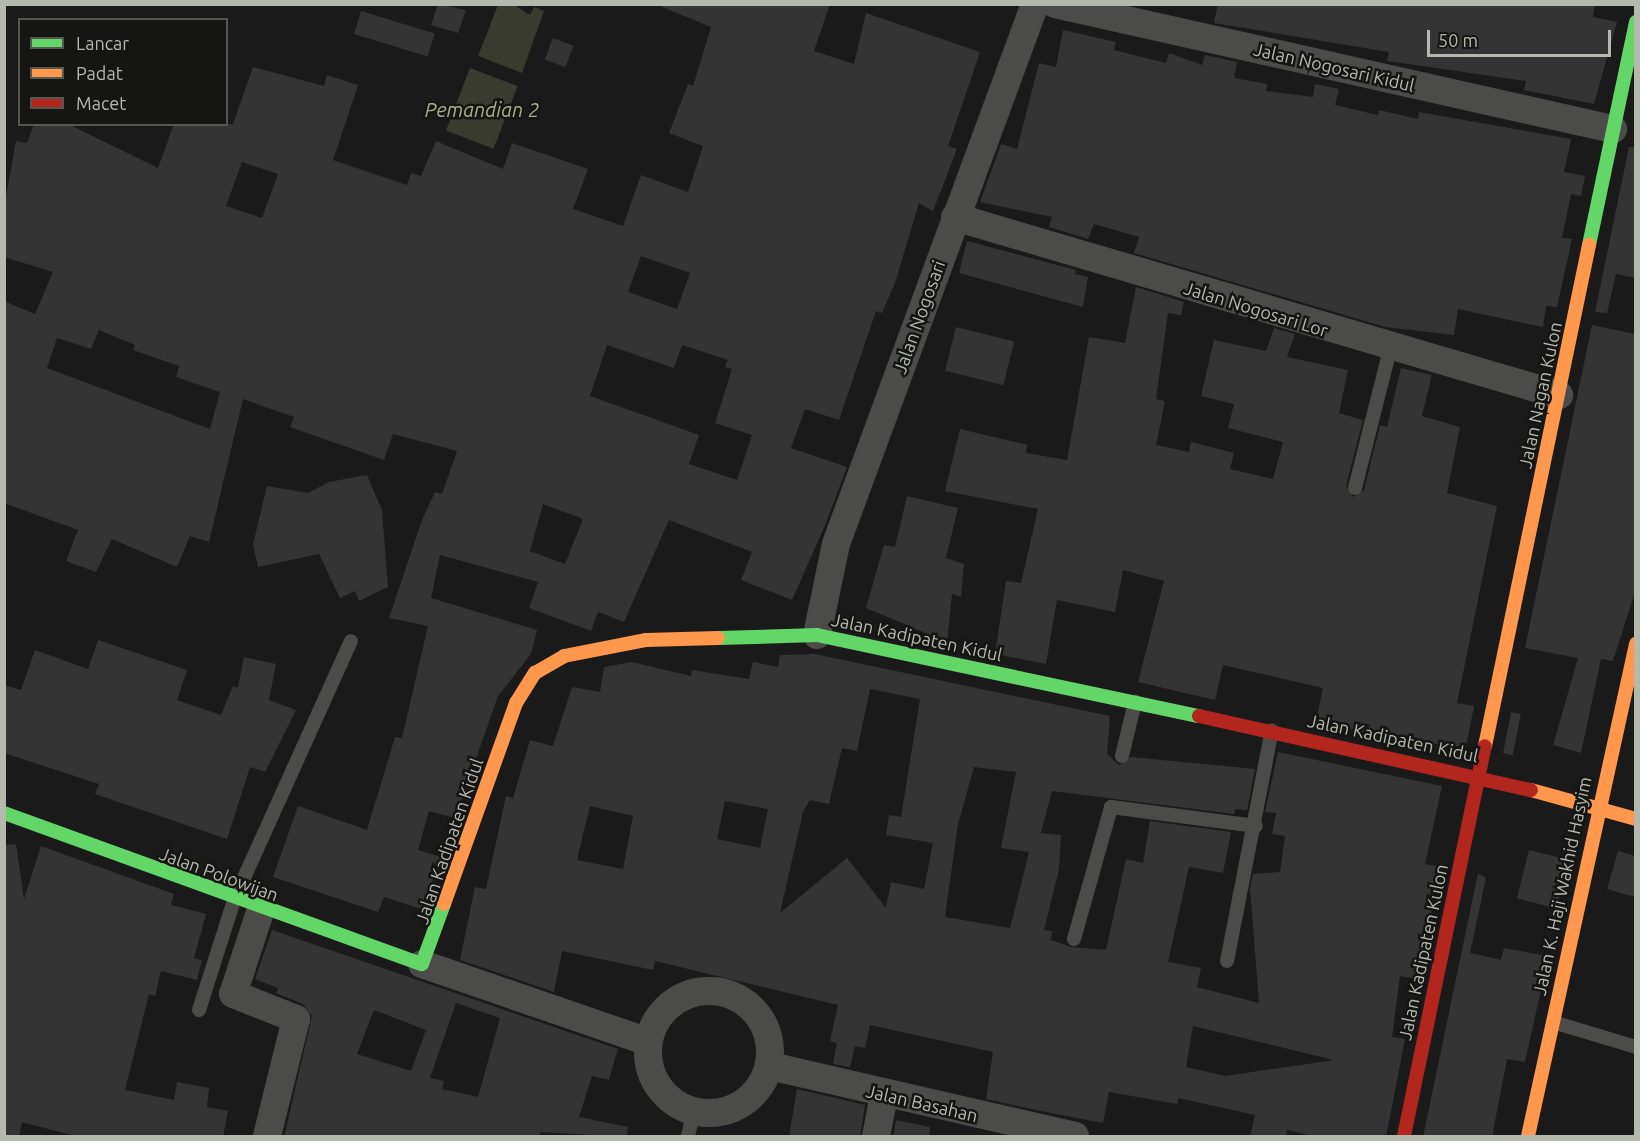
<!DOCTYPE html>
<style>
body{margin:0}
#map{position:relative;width:1640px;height:1141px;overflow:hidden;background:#1a1a1a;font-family:Ubuntu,sans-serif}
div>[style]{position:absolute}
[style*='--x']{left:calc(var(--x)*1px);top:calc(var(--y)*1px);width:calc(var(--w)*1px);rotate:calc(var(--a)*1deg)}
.water>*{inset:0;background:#3a3b2f;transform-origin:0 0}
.building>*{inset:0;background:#333433;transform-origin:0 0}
.lane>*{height:14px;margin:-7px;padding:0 7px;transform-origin:7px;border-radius:7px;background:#4b4c4a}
.street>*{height:28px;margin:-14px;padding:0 14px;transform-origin:14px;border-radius:14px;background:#4b4c4a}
.street>.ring{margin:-14px;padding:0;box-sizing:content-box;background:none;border:28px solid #4b4c4a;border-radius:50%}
.fast>*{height:14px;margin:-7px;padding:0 7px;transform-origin:7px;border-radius:7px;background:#63d668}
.slow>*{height:14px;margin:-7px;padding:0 7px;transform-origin:7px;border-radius:7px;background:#ff974d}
.jam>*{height:14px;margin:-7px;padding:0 7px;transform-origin:7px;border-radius:7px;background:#b3261e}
span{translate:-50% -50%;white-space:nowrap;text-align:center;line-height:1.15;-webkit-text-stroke:5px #151614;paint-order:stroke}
.street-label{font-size:18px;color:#b5b9ad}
.water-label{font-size:20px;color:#acb088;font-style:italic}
.frame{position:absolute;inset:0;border:6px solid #b5b9ad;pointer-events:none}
.legend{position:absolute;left:18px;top:18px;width:210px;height:108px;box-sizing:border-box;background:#151614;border:2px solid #555751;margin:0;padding:8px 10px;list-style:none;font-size:18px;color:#b5b9ad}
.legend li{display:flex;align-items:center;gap:12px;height:30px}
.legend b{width:30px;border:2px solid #555751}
.scale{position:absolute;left:1427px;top:30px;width:184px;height:27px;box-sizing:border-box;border:3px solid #b5b9ad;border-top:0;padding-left:8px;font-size:18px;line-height:21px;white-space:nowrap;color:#b5b9ad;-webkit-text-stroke:4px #151614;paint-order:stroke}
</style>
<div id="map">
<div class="water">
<i style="clip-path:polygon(498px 5px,514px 5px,530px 15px,534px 7px,544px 11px,522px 73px,478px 56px)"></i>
<i style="left:470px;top:68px;width:51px;height:67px;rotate:21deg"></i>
</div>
<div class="building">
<i style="clip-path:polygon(438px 4px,466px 10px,458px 33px,431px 25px)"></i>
<i style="clip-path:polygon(evenodd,655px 4px,830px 4px,814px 51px,854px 64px,866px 13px,980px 52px,948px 146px,957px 149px,933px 211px,919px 203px,895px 283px,882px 313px,876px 311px,839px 420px,805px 409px,791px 448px,847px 467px,824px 528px,792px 600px,741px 580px,752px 552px,669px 520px,624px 622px,598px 612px,591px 631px,529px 608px,538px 582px,440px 555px,431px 598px,537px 630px,531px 654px,498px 696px,455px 818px,429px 811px,418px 850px,441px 857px,422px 909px,384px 897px,378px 912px,273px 877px,298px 806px,367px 830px,395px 737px,402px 738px,428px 626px,389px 618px,422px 520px,435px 492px,442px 494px,457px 451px,393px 434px,384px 460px,290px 427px,294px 417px,243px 399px,209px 542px,190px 536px,177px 567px,112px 539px,96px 572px,66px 561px,78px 530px,4px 503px,4px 301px,35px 314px,53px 272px,4px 257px,4px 207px,16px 141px,27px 143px,34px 124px,68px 124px,158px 168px,174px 124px,233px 124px,253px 67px,324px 86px,327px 75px,358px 85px,333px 160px,407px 185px,411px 173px,421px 176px,436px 141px,503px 169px,512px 143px,588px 169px,573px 209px,623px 226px,641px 175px,688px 192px,703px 146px,669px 133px,688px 84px,693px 86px,711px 27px,655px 4px,242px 162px,278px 174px,262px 218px,226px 206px,242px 162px,655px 4px,641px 256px,690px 273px,677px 309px,628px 292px,641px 256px,655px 4px,99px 330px,135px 345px,133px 350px,179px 366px,176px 377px,220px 392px,210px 429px,47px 368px,57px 338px,91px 349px,99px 330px,655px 4px,607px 345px,674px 368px,682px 345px,728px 360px,725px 367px,732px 369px,715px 423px,752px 435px,737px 480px,689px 464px,699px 435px,590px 396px,607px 345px,655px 4px,543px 504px,583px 519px,565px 564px,530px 551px,543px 504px)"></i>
<i style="clip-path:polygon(1218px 4px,1595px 4px,1593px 17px,1617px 22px,1594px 104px,1524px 90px,1526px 81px,1387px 61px,1389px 52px,1214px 23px)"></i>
<i style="left:361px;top:11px;width:77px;height:24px;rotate:17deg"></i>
<i style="clip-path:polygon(1063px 30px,1116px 42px,1114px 50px,1166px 63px,1169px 53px,1202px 65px,1205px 55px,1237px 62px,1234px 78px,1267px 84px,1266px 91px,1313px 97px,1315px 84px,1339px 89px,1335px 105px,1378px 115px,1379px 110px,1418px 119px,1419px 112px,1571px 139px,1564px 172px,1585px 176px,1581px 196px,1571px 194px,1562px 238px,1572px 239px,1557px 307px,1546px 306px,1543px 327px,1458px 309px,1454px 335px,1385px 327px,1134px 253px,1139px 237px,1094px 224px,1088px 239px,1049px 227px,1052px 217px,980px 202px,1001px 144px,1017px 149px,1039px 63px,1056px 67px)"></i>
<i style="left:553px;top:38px;width:22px;height:23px;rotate:21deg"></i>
<i style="clip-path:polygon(1629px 147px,1635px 147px,1635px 278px,1616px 274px,1607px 313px,1595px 312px)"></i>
<i style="clip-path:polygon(967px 241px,1076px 270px,1075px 274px,1088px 277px,1083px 307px,959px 273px)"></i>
<i style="clip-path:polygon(1136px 287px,1184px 302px,1181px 315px,1168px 313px,1156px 399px,1165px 401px,1156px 445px,1189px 452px,1191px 442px,1234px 453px,1230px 469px,1273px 479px,1283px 442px,1228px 428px,1234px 404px,1201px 396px,1214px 340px,1266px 351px,1274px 328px,1295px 334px,1287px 357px,1348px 370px,1339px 413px,1363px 420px,1346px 486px,1353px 497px,1364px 490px,1380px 425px,1387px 427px,1401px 368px,1432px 375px,1422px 416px,1460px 427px,1447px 493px,1497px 506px,1457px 703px,1474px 706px,1466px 747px,1413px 742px,1316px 722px,1323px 688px,1223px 665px,1215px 700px,1138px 682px,1164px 581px,1123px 570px,1115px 612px,1057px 600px,1046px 664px,995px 654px,1006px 581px,1021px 583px,1038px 509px,945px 491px,960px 429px,1027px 445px,1026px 453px,1067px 460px,1089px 337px,1125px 343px)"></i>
<i style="clip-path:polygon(1592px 325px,1635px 334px,1635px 592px,1613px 661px,1601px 659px,1581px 753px,1553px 745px,1578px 658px,1525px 648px)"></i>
<i style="left:956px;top:327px;width:60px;height:45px;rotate:14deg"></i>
<i style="clip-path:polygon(367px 475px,382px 510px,388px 587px,359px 601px,355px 591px,340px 598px,319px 554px,258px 567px,253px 544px,267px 486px,308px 493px,329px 482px)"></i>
<i style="clip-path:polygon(907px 496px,958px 508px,946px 558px,964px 564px,961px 597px,952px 594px,947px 642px,866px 608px,884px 545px,895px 547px)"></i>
<i style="clip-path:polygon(98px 640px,187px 670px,177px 700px,221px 715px,233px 686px,238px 688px,244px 657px,276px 664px,269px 700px,296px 710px,265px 772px,250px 767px,227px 839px,95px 794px,99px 784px,4px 753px,4px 685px,21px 690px,35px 650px,88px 669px)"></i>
<i style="clip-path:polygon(evenodd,815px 654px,1110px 716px,1107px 754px,1119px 765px,1131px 757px,1255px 769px,1247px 810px,1235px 809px,1234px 814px,1052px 791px,1041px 833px,1061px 835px,1059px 869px,1044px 930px,1052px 931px,1051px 940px,1071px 947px,1106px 950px,1126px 859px,1143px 863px,1150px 821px,1231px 832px,1223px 873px,1189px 867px,1168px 962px,1201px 968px,1197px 987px,1259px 1003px,1250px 888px,1253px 874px,1280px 872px,1285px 836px,1272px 834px,1276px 813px,1265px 812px,1278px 752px,1442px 786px,1425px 864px,1441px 867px,1417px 979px,1400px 976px,1392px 1037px,1405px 1039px,1386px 1137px,1318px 1137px,1287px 1130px,1286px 1137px,1250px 1137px,1255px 1115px,1178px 1098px,1177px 1104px,1109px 1092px,1103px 1123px,1046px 1112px,986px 1099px,993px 1052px,870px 1025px,865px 1048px,855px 1046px,850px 1067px,833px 1064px,837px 1043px,830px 1041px,838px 1005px,655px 961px,653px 970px,562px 951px,554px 992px,460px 960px,475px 887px,486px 889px,506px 796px,513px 798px,530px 740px,553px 746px,572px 687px,600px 692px,604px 667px,632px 662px,691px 676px,692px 670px,749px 679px,753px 662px,778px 667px,780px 655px,815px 654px,870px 689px,920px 699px,901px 817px,889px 815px,886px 835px,933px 843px,924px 889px,891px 882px,886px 908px,847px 858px,780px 913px,803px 812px,810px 800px,829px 804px,842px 748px,857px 751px,870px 689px,815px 654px,974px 767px,1016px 772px,1001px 848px,1029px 852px,1010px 928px,945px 917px,958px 824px,974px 767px,815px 654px,725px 801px,768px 809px,760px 848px,717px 839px,725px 801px,815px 654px,590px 806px,633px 816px,623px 869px,577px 860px,590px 806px,815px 654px,1193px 1026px,1334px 1060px,1225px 1076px,1186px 1067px,1193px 1026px)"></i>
<i style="left:1511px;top:712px;width:10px;height:42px;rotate:11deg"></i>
<i style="clip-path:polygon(16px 844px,24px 899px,41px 846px,174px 894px,171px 905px,206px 914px,194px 958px,202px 960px,197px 980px,161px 971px,155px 996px,149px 994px,125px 1090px,174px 1100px,177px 1082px,209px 1088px,207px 1107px,228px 1111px,223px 1137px,79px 1137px,22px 1122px,19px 1137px,4px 1137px,4px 845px)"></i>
<i style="left:1529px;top:850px;width:41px;height:50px;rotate:14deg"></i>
<i style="clip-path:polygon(1618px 851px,1635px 856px,1635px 897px,1607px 889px)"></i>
<i style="clip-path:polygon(1478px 873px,1486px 878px,1470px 953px,1501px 960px,1504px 948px,1547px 956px,1543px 981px,1525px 1062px,1507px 1059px,1492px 1137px,1423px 1137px)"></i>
<i style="clip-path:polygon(evenodd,272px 930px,618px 1049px,609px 1080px,592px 1076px,579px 1117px,628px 1127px,627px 1137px,540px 1132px,539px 1137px,284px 1137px,312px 1016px,303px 1004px,276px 993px,278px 988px,255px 979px,272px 930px,456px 1003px,500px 1018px,478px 1097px,442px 1089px,444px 1081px,430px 1078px,456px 1003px,272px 930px,374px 1010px,426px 1030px,411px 1071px,357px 1054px,374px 1010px)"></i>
<i style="clip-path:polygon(797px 1089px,865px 1105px,860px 1137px,789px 1137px)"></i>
<i style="clip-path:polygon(896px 1120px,930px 1127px,929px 1137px,893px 1137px)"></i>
</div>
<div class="lane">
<i style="--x:1355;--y:488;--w:142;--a:-75.8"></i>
<i style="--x:1122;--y:756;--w:56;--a:-76.5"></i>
<i style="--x:1074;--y:939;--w:137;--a:-74.3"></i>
<i style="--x:1111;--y:807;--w:146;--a:7.5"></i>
<i style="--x:1227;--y:961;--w:235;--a:-79"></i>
<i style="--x:199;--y:1010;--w:115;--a:-72.3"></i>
<i style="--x:234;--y:900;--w:284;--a:-65.7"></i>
<i style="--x:1553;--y:1022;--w:87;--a:16.8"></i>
<i style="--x:688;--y:1136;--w:26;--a:-77"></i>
</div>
<div class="street">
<i style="--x:1055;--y:4;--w:572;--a:12.63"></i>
<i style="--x:955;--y:217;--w:630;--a:16.42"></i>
<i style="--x:817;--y:635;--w:93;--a:-78.2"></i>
<i style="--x:836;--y:544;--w:576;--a:-69.77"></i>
<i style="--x:261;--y:909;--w:89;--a:108.2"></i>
<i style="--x:233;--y:994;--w:68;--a:21.6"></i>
<i style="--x:296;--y:1019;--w:121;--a:103.9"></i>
<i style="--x:422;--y:964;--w:239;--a:19"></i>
<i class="ring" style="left:648px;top:991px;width:94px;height:94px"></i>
<i style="--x:770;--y:1066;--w:313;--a:12.9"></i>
<i style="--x:876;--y:1136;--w:41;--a:-78.7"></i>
</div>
<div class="fast">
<i style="--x:1589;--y:245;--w:228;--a:-78.1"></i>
<i style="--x:718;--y:638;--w:99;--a:-1.7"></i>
<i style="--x:817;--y:635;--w:390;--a:12"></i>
<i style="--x:4;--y:813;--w:444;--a:19.9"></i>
<i style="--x:422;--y:964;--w:64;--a:-69.9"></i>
</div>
<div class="slow">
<i style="--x:1485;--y:746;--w:512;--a:-78.27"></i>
<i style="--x:1531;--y:790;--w:109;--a:15.4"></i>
<i style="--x:444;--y:904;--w:214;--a:-70.3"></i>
<i style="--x:516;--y:703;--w:36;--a:-58"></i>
<i style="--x:535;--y:673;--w:34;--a:-30"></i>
<i style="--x:564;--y:656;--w:84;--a:-11"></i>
<i style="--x:646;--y:640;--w:72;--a:-1.6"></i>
<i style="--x:1528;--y:1136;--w:504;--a:-77.62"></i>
</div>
<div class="jam">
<i style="--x:1199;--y:716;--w:340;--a:12.6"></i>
<i style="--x:1404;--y:1136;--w:398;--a:-78.3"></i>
</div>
<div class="street-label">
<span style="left:1334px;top:67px;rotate:13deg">Jalan Nogosari Kidul</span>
<span style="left:1256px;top:309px;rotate:17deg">Jalan Nogosari Lor</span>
<span style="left:919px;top:317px;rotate:-70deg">Jalan Nogosari</span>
<span style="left:1540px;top:395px;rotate:-78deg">Jalan Nagan Kulon</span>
<span style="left:917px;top:637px;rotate:12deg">Jalan Kadipaten Kidul</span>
<span style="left:1393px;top:738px;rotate:12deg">Jalan Kadipaten Kidul</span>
<span style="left:449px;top:841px;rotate:-71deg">Jalan Kadipaten Kidul</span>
<span style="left:219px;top:874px;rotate:20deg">Jalan Polowijan</span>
<span style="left:1562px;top:886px;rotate:-78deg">Jalan K. Haji Wakhid Hasyim</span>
<span style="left:1423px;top:952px;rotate:-78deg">Jalan Kadipaten Kulon</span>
<span style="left:922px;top:1103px;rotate:13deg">Jalan Basahan</span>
</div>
<div class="water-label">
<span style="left:482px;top:109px">Pemandian 2</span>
</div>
<div class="frame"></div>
<ul class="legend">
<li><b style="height:8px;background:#63d668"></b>Lancar</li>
<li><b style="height:8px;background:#ff974d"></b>Padat</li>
<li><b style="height:8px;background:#b3261e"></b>Macet</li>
</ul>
<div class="scale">50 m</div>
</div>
